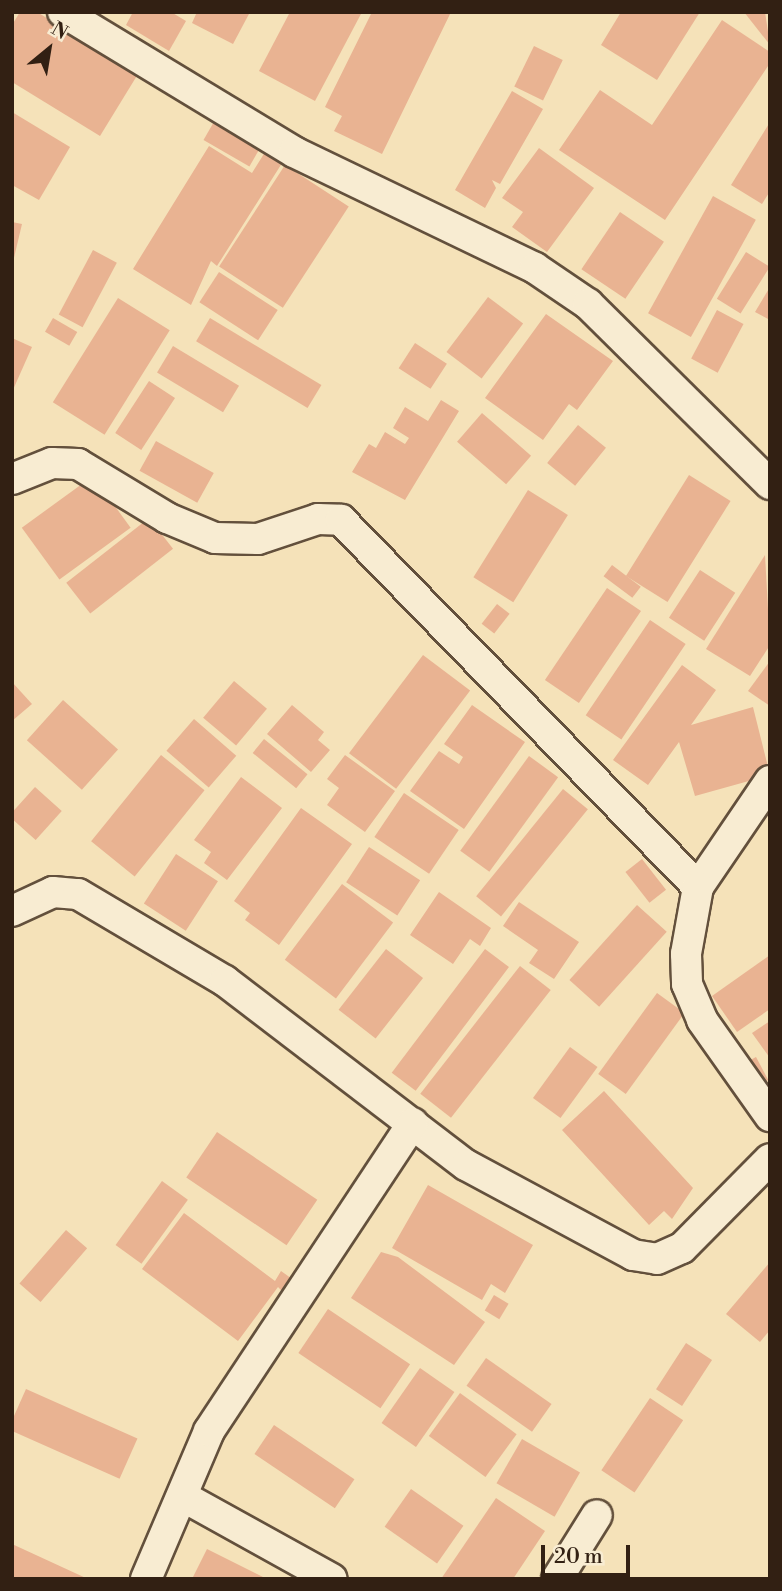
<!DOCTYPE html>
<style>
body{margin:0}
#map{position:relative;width:782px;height:1591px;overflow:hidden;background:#f5e2b9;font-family:"Libre Bodoni",serif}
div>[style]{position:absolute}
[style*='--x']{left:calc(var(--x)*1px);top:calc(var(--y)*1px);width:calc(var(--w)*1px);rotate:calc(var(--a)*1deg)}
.building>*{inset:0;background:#e9b392;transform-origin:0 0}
.roads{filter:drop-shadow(2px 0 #63503c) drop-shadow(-2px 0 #63503c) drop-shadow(0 2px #63503c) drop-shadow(0 -2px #63503c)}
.minor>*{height:30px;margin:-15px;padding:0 15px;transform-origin:15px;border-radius:15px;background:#f8ecd2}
span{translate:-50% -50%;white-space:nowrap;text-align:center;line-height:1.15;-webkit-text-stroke:5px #f8ecd2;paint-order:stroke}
.frame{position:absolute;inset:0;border:14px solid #322013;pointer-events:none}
.north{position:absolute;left:14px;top:14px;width:70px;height:70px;-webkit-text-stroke:5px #f8ecd2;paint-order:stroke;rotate:30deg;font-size:19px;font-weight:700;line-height:28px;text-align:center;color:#322013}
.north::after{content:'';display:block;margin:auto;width:24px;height:32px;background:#322013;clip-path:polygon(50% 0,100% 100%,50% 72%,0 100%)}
.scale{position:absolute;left:541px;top:1545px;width:89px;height:32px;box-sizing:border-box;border:4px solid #322013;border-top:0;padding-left:9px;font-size:21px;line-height:24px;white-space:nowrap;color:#322013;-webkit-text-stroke:5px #f8ecd2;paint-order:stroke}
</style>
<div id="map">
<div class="building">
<i style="clip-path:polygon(20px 12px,37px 12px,138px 74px,100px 136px,12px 82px,12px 25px)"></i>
<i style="clip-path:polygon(133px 12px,171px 12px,186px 21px,169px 51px,126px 25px)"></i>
<i style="clip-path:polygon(197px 12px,250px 12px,233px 44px,192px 23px)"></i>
<i style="clip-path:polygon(290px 12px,362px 12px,315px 101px,259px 71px)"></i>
<i style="clip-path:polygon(372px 12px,451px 12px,382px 154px,334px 131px,342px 116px,325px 107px)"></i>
<i style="clip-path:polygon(621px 12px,700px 12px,657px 80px,601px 45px)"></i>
<i style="clip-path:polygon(744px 12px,765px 12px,770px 45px)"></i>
<i style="clip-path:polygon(722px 20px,770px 52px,770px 63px,665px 220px,559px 150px,600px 90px,652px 125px)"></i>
<i style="left:534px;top:46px;width:32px;height:45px;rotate:26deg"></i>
<i style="clip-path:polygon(512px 91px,543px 109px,500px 184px,492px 180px,496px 188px,485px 208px,455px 190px)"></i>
<i style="clip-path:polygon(12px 112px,70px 147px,39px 200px,12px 185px)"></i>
<i style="left:215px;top:120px;width:53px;height:23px;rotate:30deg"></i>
<i style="clip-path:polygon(770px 122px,770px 191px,762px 204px,731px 185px)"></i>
<i style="clip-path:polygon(209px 146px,252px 173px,267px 149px,284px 160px,217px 266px,211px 261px,191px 305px,133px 269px)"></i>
<i style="clip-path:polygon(539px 148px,594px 188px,547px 252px,512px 227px,523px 212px,502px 198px)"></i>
<i style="left:285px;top:165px;width:76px;height:121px;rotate:33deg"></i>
<i style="left:713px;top:196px;width:49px;height:134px;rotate:29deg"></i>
<i style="left:620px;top:212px;width:53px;height:69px;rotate:34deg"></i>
<i style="clip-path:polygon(12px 222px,22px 224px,13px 262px,12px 262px)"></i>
<i style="left:93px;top:250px;width:27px;height:73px;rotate:28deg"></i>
<i style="left:746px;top:252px;width:28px;height:55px;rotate:32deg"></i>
<i style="left:219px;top:272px;width:70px;height:36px;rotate:33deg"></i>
<i style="clip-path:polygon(770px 287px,770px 320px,755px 312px)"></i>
<i style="left:488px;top:297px;width:44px;height:69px;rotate:37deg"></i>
<i style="left:118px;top:298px;width:61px;height:123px;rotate:32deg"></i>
<i style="left:717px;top:310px;width:30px;height:55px;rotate:28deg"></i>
<i style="clip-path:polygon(546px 314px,613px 361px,577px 410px,569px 404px,543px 440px,485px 398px)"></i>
<i style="left:53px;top:318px;width:28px;height:16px;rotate:30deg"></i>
<i style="left:210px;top:318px;width:130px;height:27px;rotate:31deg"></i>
<i style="clip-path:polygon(12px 338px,32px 347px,12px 392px)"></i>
<i style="left:415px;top:343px;width:38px;height:30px;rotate:33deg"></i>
<i style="left:173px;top:346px;width:77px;height:31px;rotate:31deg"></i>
<i style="left:149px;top:381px;width:31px;height:62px;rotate:33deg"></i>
<i style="clip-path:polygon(441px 400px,459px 411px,405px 500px,352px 472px,369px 444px,376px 448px,385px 432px,405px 444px,409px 438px,393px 428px,405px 407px,428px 421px)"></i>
<i style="left:482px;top:413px;width:65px;height:38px;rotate:41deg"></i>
<i style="left:578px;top:425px;width:36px;height:49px;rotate:39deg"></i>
<i style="left:156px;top:441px;width:66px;height:34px;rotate:29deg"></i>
<i style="left:689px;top:475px;width:49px;height:119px;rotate:32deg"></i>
<i style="left:93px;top:476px;width:64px;height:88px;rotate:54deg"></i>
<i style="left:528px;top:490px;width:47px;height:103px;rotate:32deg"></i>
<i style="left:149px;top:518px;width:39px;height:105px;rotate:52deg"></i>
<i style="clip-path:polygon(765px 555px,770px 645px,750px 676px,706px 649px)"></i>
<i style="left:612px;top:565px;width:36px;height:14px;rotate:37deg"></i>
<i style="left:700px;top:570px;width:42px;height:57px;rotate:33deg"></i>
<i style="left:607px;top:588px;width:41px;height:111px;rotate:34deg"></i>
<i style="left:497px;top:604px;width:16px;height:25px;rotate:38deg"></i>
<i style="left:650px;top:620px;width:43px;height:115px;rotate:34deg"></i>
<i style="left:423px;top:655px;width:59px;height:123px;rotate:37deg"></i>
<i style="clip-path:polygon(770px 661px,770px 706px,748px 691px)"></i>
<i style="clip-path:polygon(682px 665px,716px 690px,691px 725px,753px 707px,770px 775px,695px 796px,679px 742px,648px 785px,613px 760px)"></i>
<i style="left:234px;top:681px;width:43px;height:48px;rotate:40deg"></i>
<i style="clip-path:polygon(12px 682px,32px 704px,12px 721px)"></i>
<i style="left:63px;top:700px;width:74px;height:54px;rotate:42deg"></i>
<i style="clip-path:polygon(292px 705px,324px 732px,318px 740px,330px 750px,311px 772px,267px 734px)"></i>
<i style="clip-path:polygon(472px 705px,525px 742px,464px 829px,410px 791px,439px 751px,459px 764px,463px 757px,444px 744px)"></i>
<i style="left:194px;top:719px;width:56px;height:42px;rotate:41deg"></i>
<i style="left:264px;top:739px;width:56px;height:18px;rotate:39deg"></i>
<i style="left:161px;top:755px;width:56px;height:111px;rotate:39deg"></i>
<i style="clip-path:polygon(345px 755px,395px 791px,365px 832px,327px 805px,339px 788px,327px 779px)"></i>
<i style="left:529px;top:756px;width:36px;height:117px;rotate:36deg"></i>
<i style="clip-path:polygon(241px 777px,282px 808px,227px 880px,204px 863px,211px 852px,194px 840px)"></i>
<i style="left:35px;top:787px;width:36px;height:39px;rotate:42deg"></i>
<i style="left:563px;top:789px;width:32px;height:138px;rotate:39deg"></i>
<i style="left:404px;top:793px;width:66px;height:53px;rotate:34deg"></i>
<i style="clip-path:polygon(301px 808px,352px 844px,279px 945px,245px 920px,250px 913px,234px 901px)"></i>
<i style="left:369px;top:847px;width:61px;height:42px;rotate:33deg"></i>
<i style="left:176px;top:854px;width:50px;height:59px;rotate:33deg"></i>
<i style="left:642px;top:859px;width:39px;height:21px;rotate:52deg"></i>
<i style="left:342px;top:884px;width:64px;height:95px;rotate:37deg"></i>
<i style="clip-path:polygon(439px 892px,491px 928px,480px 946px,470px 939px,453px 964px,410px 935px)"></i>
<i style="clip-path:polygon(519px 902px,579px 942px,554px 979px,529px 963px,538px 950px,503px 926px)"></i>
<i style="left:637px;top:905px;width:40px;height:101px;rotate:42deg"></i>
<i style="left:386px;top:949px;width:47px;height:77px;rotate:38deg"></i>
<i style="left:485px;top:949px;width:30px;height:155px;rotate:37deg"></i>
<i style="clip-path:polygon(770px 955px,770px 1009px,737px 1032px,712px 996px)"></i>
<i style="left:520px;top:966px;width:39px;height:162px;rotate:38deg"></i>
<i style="left:657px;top:993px;width:34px;height:100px;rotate:36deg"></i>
<i style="clip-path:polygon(770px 1021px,770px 1058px,752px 1033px)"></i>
<i style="left:570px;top:1047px;width:34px;height:63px;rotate:36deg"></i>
<i style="left:756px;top:1057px;width:26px;height:16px;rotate:62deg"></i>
<i style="clip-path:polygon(604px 1091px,693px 1188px,672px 1219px,664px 1211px,649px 1225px,562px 1130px)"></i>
<i style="left:217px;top:1132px;width:121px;height:55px;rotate:34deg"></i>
<i style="left:162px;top:1181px;width:32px;height:79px;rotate:36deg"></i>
<i style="clip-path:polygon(428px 1185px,533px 1245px,505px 1293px,491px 1284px,482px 1300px,392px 1248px)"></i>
<i style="clip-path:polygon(184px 1213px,275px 1281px,281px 1271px,295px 1281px,285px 1294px,278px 1287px,238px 1341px,142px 1269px)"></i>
<i style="left:66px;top:1230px;width:28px;height:71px;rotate:41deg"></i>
<i style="clip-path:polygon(381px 1252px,398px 1257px,485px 1322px,454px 1365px,351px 1298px)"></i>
<i style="clip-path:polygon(770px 1262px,770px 1330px,760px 1342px,726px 1314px)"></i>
<i style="left:494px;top:1295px;width:17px;height:18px;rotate:31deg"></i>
<i style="left:328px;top:1309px;width:99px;height:53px;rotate:34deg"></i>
<i style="left:686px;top:1343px;width:31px;height:55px;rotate:33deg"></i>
<i style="left:486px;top:1358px;width:80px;height:34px;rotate:35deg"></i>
<i style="left:420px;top:1368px;width:42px;height:67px;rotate:35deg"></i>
<i style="left:26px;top:1389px;width:122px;height:44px;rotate:24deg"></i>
<i style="left:460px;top:1393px;width:70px;height:53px;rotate:36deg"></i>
<i style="left:650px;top:1398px;width:40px;height:87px;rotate:34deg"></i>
<i style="left:274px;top:1425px;width:97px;height:35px;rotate:34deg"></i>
<i style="left:522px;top:1439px;width:67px;height:51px;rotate:30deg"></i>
<i style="left:411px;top:1489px;width:64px;height:46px;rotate:35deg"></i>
<i style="clip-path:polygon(496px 1498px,545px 1531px,513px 1579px,441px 1579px)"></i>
<i style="clip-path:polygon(12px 1544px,88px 1579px,12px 1579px)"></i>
<i style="clip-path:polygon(207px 1549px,267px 1579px,192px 1579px)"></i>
</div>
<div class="roads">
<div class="minor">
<i style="--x:63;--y:12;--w:270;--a:31.2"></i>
<i style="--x:294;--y:152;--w:267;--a:25.7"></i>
<i style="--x:535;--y:268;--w:64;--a:34.2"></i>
<i style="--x:588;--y:304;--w:256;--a:44.7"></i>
<i style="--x:12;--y:479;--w:43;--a:-21.8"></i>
<i style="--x:52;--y:463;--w:26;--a:2"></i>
<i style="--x:78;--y:464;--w:104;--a:31.2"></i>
<i style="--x:167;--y:518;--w:52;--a:22.6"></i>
<i style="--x:215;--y:538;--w:43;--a:1.3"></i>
<i style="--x:258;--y:539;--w:63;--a:-18.4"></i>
<i style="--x:318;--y:519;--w:23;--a:2"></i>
<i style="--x:341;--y:520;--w:512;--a:45.79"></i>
<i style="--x:770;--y:781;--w:128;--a:124.2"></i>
<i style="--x:698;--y:887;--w:68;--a:100.2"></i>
<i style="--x:686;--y:954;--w:30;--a:88"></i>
<i style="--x:687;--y:984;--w:39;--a:67"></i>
<i style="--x:702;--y:1020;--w:118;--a:54.7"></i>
<i style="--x:12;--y:911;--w:45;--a:-24.9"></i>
<i style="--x:53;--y:892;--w:25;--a:5"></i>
<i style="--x:78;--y:894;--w:171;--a:30.6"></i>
<i style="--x:225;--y:981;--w:303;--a:37.4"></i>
<i style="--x:466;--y:1165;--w:190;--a:28.3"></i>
<i style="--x:633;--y:1255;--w:24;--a:9"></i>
<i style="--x:657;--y:1259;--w:27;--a:-24"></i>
<i style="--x:682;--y:1248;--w:125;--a:-45.3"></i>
<i style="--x:182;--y:1496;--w:171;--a:29"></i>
<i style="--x:146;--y:1579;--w:161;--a:-66.9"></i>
<i style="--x:209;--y:1431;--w:369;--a:-56.5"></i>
<i style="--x:557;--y:1579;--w:75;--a:-58"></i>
</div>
</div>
<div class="frame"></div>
<div class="north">N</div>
<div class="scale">20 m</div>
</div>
